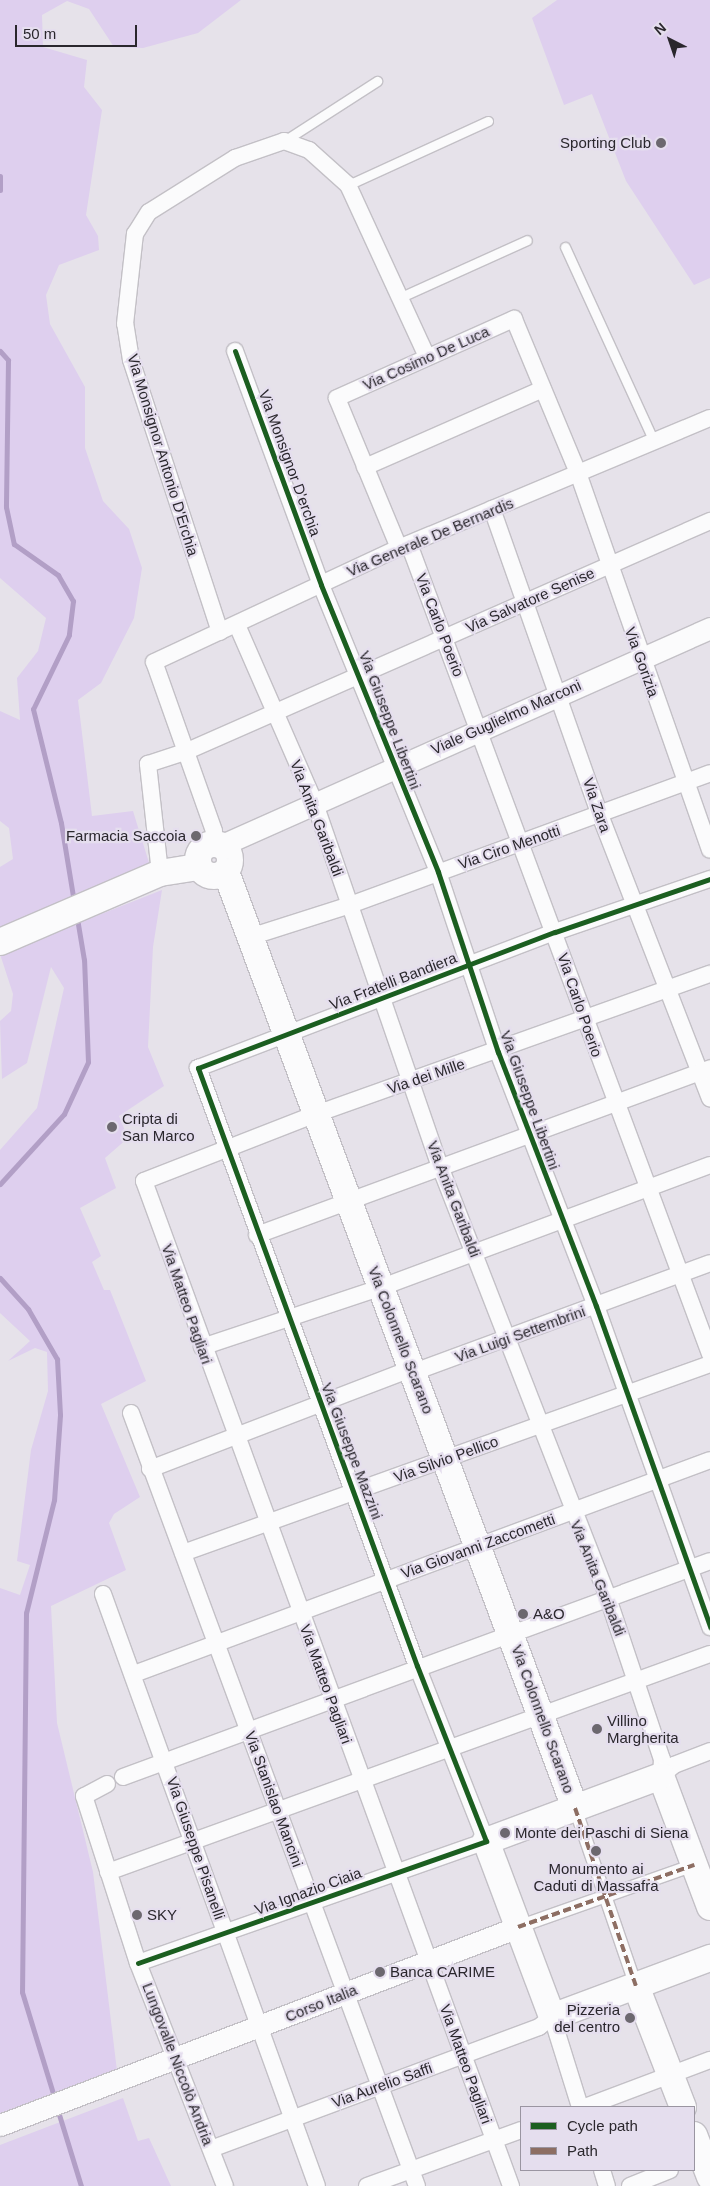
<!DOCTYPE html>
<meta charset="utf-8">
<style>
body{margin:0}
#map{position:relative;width:710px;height:2186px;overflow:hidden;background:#e6e2ea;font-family:Helvetica,sans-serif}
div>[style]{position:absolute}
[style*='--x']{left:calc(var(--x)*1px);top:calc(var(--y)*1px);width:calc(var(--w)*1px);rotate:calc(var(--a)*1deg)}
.green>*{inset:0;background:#decfee}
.stream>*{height:5px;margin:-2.5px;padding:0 2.5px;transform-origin:2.5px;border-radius:2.5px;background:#b29fc6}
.roads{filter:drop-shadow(1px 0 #c3c0c6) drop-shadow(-1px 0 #c3c0c6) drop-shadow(0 1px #c3c0c6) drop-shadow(0 -1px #c3c0c6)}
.service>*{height:9px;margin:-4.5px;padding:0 4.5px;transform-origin:4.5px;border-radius:4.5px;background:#fbfbfc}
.pedestrian>*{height:12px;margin:-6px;padding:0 6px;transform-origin:6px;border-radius:6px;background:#fbfbfc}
.minor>*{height:16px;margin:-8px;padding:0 8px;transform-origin:8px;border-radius:8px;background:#fbfbfc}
.tertiary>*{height:21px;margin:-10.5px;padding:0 10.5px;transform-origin:10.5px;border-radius:10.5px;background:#fbfbfc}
.primary>*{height:26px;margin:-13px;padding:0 13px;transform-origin:13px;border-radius:13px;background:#fbfbfc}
.primary>.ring{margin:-13px;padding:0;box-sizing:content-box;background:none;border:26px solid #fbfbfc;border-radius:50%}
.quiet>*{height:4px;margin-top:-2px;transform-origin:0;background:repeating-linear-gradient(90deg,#8d6e63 0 8px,transparent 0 12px)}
.cycleway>*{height:5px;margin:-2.5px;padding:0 2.5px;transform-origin:2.5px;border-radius:2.5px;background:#1b5e20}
.dots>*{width:14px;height:14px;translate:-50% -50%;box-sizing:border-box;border:2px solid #e5deee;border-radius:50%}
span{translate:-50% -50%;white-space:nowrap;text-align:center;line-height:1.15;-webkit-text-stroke:4.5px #e5deee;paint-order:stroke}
.poi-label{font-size:15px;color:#2a272d}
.right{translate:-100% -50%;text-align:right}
.left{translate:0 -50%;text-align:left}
.street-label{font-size:15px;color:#2a272d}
.legend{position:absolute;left:520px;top:2106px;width:175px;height:65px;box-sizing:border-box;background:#e5deee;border:1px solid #9a95a1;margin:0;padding:6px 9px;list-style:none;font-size:15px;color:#2a272d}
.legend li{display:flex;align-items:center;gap:10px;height:25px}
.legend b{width:25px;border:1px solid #9a95a1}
.north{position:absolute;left:645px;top:15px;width:50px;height:50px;-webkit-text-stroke:4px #e5deee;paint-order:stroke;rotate:319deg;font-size:14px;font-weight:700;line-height:20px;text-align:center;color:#2a272d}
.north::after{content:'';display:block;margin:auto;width:18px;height:22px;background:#2a272d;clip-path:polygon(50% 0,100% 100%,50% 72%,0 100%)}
.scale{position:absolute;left:15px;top:25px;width:122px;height:22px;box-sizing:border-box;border:2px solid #2a272d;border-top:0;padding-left:6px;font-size:15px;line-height:18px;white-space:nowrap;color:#2a272d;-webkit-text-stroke:4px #e5deee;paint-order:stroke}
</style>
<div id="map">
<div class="green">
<i style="clip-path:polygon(0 0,241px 0,198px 33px,143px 48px,114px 47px,89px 9px,67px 1px,42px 15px,43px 47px,87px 60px,84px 87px,102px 110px,86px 215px,98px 236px,99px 250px,59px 265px,46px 295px,50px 324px,85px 387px,85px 448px,103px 501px,129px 529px,142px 568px,134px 618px,101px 683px,78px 700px,92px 816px,133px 811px,150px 866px,0 929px,0 867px,13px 859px,9px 828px,0 821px,0 711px,20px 720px,17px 678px,38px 651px,46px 618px,0 578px)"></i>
<i style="clip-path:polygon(557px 0,710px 0,710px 278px,694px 285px,626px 181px,592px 94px,564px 105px,532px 18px)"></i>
<i style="clip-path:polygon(162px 890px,153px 947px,148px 1047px,164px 1086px,119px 1116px,128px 1138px,105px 1158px,116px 1188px,80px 1208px,101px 1256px,92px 1262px,104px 1290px,110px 1290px,146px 1381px,101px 1404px,140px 1497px,114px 1514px,109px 1523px,126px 1570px,51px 1606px,57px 1723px,93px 1872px,117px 2071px,0 2113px,0 1588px,20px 1595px,30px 1565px,17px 1561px,31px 1450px,48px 1391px,47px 1352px,35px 1348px,8px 1361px,30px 1341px,0 1313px,0 1150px,37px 1108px,64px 988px,51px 967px,27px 1063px,2px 1079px,0 1021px,11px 1011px,13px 994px,0 954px)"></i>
<i style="clip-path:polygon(123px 2098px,138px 2141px,149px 2138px,171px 2186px,0 2186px,0 2145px)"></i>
</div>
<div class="stream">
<i style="--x:0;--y:176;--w:14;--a:90"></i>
<i style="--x:0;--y:351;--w:12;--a:48"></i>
<i style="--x:8;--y:360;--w:147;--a:90.8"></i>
<i style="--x:6;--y:507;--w:38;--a:78"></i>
<i style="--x:14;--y:544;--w:54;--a:35.2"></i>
<i style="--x:58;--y:575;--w:30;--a:60"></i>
<i style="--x:73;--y:601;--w:34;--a:97"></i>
<i style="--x:69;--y:635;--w:82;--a:115.9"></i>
<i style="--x:33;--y:709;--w:117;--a:76.2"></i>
<i style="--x:61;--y:823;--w:80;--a:80.7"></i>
<i style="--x:0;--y:1184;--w:95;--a:-47.6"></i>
<i style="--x:64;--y:1114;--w:57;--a:-65.2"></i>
<i style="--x:88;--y:1062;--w:102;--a:-92.2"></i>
<i style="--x:84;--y:960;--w:43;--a:-99.5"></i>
<i style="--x:0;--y:1278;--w:42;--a:47.9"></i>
<i style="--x:28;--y:1309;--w:58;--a:59.9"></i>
<i style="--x:57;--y:1359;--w:56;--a:86.9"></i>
<i style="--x:60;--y:1415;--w:85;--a:94"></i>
<i style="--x:54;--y:1500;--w:116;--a:103.9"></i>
<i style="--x:26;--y:1613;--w:379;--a:90.6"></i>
<i style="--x:22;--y:1992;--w:113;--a:73"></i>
<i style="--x:57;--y:2108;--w:82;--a:72.9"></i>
</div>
<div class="roads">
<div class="service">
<i style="--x:284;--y:141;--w:111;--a:-32.8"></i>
<i style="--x:348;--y:185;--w:154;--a:-24.6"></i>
<i style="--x:565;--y:247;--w:213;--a:65.4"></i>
<i style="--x:401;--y:297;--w:138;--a:-24.3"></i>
</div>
<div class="pedestrian">
<i style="--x:575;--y:1808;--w:188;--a:71.1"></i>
<i style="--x:518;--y:1927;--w:187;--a:-19.4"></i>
</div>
<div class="minor">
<i style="--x:235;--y:351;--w:249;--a:69.8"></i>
<i style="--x:321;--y:585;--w:310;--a:67.8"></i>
<i style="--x:438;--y:872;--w:190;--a:71.6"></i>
<i style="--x:498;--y:1052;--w:272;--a:68.9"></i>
<i style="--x:596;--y:1306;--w:341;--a:70.4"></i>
<i style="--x:365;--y:467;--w:194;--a:-23.7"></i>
<i style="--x:492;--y:509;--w:324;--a:70.6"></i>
<i style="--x:600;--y:815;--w:304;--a:68.8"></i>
<i style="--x:409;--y:544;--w:864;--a:69.61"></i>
<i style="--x:399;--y:548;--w:162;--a:-112.5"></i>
<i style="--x:337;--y:398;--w:194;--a:-24.1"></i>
<i style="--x:514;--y:319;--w:167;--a:67.4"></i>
<i style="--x:578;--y:473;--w:399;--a:70.7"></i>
<i style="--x:237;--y:625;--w:192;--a:66.4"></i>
<i style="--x:314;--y:801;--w:389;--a:71"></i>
<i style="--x:441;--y:1169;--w:460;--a:68.7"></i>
<i style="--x:608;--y:1598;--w:170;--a:71.5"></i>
<i style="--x:662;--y:1759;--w:17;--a:93"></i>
<i style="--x:220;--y:632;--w:286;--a:-108.1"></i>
<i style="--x:131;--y:360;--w:36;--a:-99"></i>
<i style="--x:125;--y:324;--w:91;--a:-83.7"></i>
<i style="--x:135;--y:234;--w:26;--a:-58"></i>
<i style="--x:149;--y:212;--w:102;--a:-32.1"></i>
<i style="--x:235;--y:158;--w:52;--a:-19.1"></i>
<i style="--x:284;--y:141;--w:27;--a:20"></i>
<i style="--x:309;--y:150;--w:52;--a:41.9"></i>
<i style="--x:348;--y:185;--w:189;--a:65.3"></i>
<i style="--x:213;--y:844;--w:13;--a:-86"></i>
<i style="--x:214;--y:831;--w:179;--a:-109.5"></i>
<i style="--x:154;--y:662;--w:270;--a:-25"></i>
<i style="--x:399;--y:548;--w:337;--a:-22.7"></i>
<i style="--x:160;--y:873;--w:110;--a:-96.3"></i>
<i style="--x:148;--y:764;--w:39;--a:-18"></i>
<i style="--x:185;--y:752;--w:574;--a:-23.75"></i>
<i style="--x:250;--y:937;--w:105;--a:-17.7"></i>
<i style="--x:350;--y:905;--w:383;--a:-20.1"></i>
<i style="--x:257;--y:1235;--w:483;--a:-20.2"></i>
<i style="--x:202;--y:1347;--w:190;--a:-18.4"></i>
<i style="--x:382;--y:1287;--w:350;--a:-20.4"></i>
<i style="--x:414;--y:1372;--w:315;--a:-20.2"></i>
<i style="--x:131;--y:1413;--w:824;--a:69.7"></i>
<i style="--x:150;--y:1469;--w:268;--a:-21"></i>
<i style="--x:183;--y:1553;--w:560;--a:-19.73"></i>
<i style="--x:103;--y:1594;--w:629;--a:70.13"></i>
<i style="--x:134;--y:1674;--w:614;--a:-20.38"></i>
<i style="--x:661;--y:1776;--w:17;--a:-40"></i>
<i style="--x:674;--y:1765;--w:39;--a:-21"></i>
<i style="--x:123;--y:1777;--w:625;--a:-20.2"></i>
<i style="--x:107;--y:1784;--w:26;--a:152"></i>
<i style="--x:84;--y:1796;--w:176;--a:72.1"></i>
<i style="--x:138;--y:1963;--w:239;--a:68.7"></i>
<i style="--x:108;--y:1872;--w:640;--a:-19.91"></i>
<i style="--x:138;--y:1963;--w:369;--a:-19.3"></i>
<i style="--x:486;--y:1841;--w:188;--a:-111.5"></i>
<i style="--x:417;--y:1666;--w:637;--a:-110.11"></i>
<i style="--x:198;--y:1068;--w:382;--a:-20.9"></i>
<i style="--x:555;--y:932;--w:164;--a:-18.9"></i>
<i style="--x:552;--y:2017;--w:94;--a:72.7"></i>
<i style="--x:585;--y:2107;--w:134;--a:-20.6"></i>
<i style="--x:211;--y:2149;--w:350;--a:-20.4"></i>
<i style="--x:539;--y:2027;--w:16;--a:-38"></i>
<i style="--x:602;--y:2170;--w:17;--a:73"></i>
<i style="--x:367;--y:2186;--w:164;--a:-20"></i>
<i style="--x:511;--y:2186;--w:1070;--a:-110.06"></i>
<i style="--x:144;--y:1181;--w:185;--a:-21.3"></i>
<i style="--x:316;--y:1114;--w:418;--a:-19.6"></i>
<i style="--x:630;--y:2186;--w:43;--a:-21.8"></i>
</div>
<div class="tertiary">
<i style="--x:222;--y:845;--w:534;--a:-23.97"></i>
<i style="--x:0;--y:2125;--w:555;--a:-20.92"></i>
</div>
<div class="primary">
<i class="ring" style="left:198px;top:844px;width:6px;height:6px"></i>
<i style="--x:226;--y:872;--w:999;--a:69.55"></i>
<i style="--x:0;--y:942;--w:174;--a:-23.3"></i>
<i style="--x:160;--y:873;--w:39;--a:-9"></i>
<i style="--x:710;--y:1907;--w:140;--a:-110.5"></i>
<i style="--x:661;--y:1776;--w:187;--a:159.6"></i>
<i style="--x:486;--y:1841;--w:188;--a:69.4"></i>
<i style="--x:552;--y:2017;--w:169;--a:-20.5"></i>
<i style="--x:636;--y:1986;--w:130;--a:68.8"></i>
<i style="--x:694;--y:2135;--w:45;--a:69.1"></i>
</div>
</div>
<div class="quiet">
<i style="--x:575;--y:1808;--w:188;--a:71.1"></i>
<i style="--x:518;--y:1927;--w:187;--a:-19.4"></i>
</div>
<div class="cycleway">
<i style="--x:235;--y:351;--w:249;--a:69.8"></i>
<i style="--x:321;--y:585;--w:310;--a:67.8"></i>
<i style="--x:438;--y:872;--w:190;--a:71.6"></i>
<i style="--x:498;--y:1052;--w:272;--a:68.9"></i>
<i style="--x:596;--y:1306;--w:341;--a:70.4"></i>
<i style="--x:138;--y:1963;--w:369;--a:-19.3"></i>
<i style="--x:486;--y:1841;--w:188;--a:-111.5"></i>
<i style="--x:417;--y:1666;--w:637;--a:-110.11"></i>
<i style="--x:198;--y:1068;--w:382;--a:-20.9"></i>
<i style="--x:555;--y:932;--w:164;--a:-18.9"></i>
</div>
<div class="dots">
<i style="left:661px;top:143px;background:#6c686f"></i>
<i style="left:196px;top:836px;background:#6c686f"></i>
<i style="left:112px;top:1127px;background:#6c686f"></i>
<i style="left:523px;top:1614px;background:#6c686f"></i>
<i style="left:597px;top:1729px;background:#6c686f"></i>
<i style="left:505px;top:1833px;background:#6c686f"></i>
<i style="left:596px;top:1851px;background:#6c686f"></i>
<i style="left:137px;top:1915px;background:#6c686f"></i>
<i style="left:380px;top:1972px;background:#6c686f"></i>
<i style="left:630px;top:2018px;background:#6c686f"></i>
</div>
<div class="poi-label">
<span class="right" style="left:651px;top:143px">Sporting Club</span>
<span class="right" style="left:186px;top:836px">Farmacia Saccoia</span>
<span class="left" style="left:122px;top:1127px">Cripta di<br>San Marco</span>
<span class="left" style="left:533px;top:1614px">A&amp;O</span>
<span class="left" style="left:607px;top:1729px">Villino<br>Margherita</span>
<span class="left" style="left:515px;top:1833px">Monte dei Paschi di Siena</span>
<span style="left:596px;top:1877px">Monumento ai<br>Caduti di Massafra</span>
<span class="left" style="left:147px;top:1915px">SKY</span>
<span class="left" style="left:390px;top:1972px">Banca CARIME</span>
<span class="right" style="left:620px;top:2018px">Pizzeria<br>del centro</span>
</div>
<div class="street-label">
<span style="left:426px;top:358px;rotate:-24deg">Via Cosimo De Luca</span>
<span style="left:163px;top:455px;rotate:73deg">Via Monsignor Antonio D'Erchia</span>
<span style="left:290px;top:463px;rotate:70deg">Via Monsignor D'erchia</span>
<span style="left:430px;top:537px;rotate:-23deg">Via Generale De Bernardis</span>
<span style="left:530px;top:600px;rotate:-24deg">Via Salvatore Senise</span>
<span style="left:440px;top:625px;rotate:69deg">Via Carlo Poerio</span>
<span style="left:642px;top:662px;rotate:70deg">Via Gorizia</span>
<span style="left:506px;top:717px;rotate:-24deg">Viale Guglielmo Marconi</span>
<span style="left:390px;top:720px;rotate:69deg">Via Giuseppe Libertini</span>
<span style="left:597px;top:805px;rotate:71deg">Via Zara</span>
<span style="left:317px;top:818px;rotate:69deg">Via Anita Garibaldi</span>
<span style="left:509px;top:847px;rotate:-19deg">Via Ciro Menotti</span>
<span style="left:393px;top:981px;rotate:-21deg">Via Fratelli Bandiera</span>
<span style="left:580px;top:1005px;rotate:71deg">Via Carlo Poerio</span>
<span style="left:426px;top:1076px;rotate:-19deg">Via dei Mille</span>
<span style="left:530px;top:1100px;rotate:70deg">Via Giuseppe Libertini</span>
<span style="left:454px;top:1199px;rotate:69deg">Via Anita Garibaldi</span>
<span style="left:187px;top:1304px;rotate:71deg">Via Matteo Pagliari</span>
<span style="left:520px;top:1334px;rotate:-20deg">Via Luigi Settembrini</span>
<span style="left:401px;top:1340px;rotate:69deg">Via Colonnello Scarano</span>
<span style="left:352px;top:1451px;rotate:69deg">Via Giuseppe Mazzini</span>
<span style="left:446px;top:1459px;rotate:-20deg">Via Silvio Pellico</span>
<span style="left:478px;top:1546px;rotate:-20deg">Via Giovanni Zaccometti</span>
<span style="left:598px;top:1578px;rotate:68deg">Via Anita Garibaldi</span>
<span style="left:326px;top:1684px;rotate:70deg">Via Matteo Pagliari</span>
<span style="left:543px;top:1719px;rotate:70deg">Via Colonnello Scarano</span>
<span style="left:274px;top:1799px;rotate:70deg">Via Stanislao Mancini</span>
<span style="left:196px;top:1848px;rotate:71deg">Via Giuseppe Pisanelli</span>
<span style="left:308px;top:1891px;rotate:-20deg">Via Ignazio Ciaia</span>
<span style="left:321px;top:2003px;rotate:-22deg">Corso Italia</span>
<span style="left:178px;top:2064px;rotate:69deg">Lungovalle Niccolò Andria</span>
<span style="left:466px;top:2064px;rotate:70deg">Via Matteo Pagliari</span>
<span style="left:382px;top:2085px;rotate:-20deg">Via Aurelio Saffi</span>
</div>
<ul class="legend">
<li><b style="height:6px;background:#1b5e20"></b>Cycle path</li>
<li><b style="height:6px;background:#8d6e63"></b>Path</li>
</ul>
<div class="north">N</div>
<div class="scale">50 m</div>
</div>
